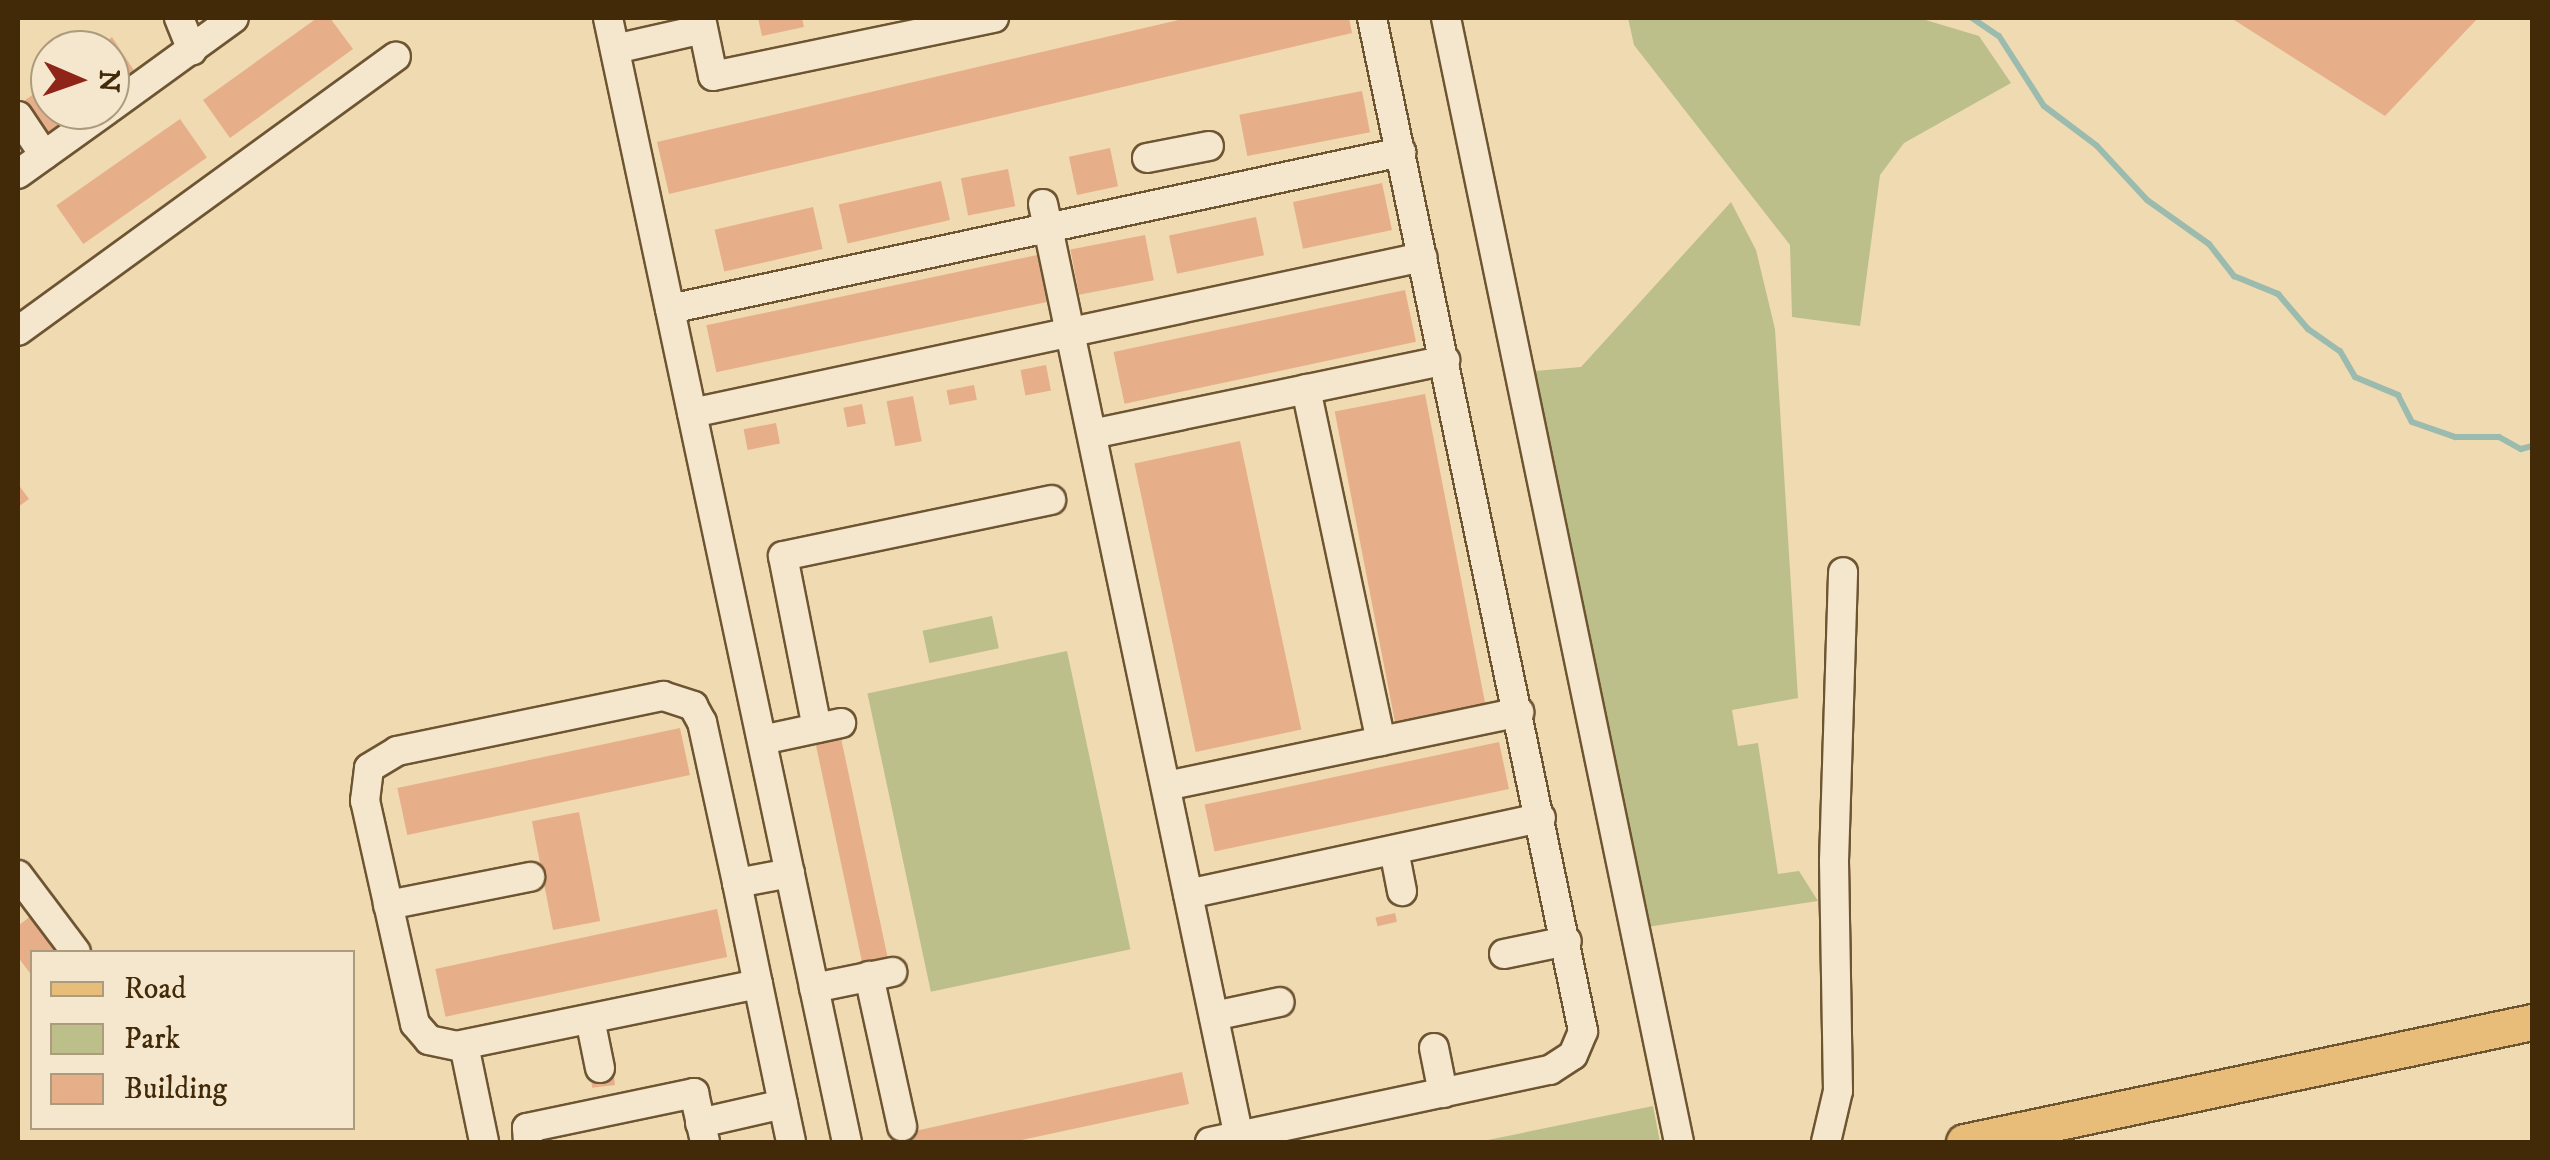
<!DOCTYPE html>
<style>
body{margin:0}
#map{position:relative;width:2550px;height:1160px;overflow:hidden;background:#f0dab2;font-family:"IM FELL DW Pica",serif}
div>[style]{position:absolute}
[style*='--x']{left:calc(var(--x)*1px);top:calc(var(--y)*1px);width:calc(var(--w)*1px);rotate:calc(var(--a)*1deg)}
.green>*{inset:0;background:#bcbf8a;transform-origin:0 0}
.stream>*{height:6px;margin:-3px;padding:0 3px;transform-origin:3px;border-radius:3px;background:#9abbad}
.building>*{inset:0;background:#e6af8a;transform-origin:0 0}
.roads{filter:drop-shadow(2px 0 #6e5532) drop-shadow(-2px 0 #6e5532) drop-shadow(0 2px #6e5532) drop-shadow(0 -2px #6e5532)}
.minor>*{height:28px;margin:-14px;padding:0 14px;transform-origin:14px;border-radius:14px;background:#f5e7cd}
.major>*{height:35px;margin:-17.5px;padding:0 17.5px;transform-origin:17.5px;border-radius:17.5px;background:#e8bd79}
span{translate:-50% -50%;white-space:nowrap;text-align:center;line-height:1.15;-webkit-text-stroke:10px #f5e7cd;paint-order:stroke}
.frame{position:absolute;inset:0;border:20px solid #422908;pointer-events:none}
.legend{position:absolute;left:30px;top:950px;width:325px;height:180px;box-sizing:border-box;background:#f5e7cd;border:2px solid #ad9b7e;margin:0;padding:12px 18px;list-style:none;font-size:30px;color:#422908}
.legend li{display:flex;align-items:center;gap:20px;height:50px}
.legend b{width:50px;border:2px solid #ad9b7e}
.north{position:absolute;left:30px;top:30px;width:100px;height:100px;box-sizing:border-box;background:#f5e7cd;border:2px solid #ad9b7e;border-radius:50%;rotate:92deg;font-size:28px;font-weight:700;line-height:40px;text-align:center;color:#422908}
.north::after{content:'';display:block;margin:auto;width:35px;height:45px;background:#8f2418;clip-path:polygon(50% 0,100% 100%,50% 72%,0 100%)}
</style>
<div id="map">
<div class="green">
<i style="clip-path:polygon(1628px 18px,1919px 18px,1979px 36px,2011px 83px,1904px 143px,1880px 175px,1860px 326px,1792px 317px,1790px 245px,1634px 45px)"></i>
<i style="clip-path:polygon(1731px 202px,1756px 250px,1775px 329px,1798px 698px,1732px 710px,1738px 746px,1758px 743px,1778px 874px,1799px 871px,1818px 901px,1647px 927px,1535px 371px,1581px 367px)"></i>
<i style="left:992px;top:616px;width:33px;height:71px;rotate:78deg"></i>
<i style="left:1067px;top:651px;width:305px;height:204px;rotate:78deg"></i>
<i style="clip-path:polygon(1653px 1106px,1660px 1142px,1478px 1142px)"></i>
</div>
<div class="stream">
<i style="--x:1972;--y:18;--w:32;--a:34"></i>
<i style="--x:1999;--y:36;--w:83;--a:57.3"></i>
<i style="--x:2044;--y:106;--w:66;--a:37"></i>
<i style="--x:2097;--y:146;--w:74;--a:47.2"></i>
<i style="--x:2147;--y:200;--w:76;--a:35.4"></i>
<i style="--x:2209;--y:244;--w:41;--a:52"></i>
<i style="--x:2234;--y:276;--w:48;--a:22.2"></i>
<i style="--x:2278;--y:294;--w:46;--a:49.4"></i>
<i style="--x:2308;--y:329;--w:39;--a:35"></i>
<i style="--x:2340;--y:351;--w:30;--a:60"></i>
<i style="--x:2355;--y:377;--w:47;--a:22.7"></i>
<i style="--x:2398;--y:395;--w:30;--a:63"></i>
<i style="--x:2412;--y:422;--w:46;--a:19.2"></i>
<i style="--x:2455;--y:437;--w:44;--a:0"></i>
<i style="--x:2499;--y:437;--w:25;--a:29"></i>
<i style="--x:2521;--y:449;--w:11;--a:-15"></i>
</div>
<div class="building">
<i style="clip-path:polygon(317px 18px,330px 18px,353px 49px,230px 138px,203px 100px)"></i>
<i style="clip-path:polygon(758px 18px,802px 18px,804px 27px,762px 36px)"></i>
<i style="clip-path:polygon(1187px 18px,1349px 18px,1352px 33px,669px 194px,657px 142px)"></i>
<i style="clip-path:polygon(2231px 18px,2478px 18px,2385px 116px)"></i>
<i style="clip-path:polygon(112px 37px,137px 75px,110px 94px,110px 50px,95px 50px)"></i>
<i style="clip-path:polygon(50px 82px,50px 110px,81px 115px,44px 140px,20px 104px)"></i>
<i style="left:1362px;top:91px;width:42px;height:125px;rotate:79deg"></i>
<i style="left:180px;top:119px;width:47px;height:151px;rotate:55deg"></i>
<i style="left:1110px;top:148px;width:39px;height:42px;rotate:78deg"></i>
<i style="left:1008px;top:169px;width:38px;height:48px;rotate:79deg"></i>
<i style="left:941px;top:181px;width:40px;height:105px;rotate:77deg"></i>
<i style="left:1382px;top:183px;width:48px;height:91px;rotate:78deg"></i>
<i style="left:813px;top:207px;width:43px;height:101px;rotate:77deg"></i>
<i style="left:1256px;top:217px;width:39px;height:89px;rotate:78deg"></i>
<i style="left:1145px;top:235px;width:46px;height:76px;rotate:79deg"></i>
<i style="left:1037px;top:255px;width:48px;height:338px;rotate:78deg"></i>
<i style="left:1405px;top:290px;width:53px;height:298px;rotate:78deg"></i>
<i style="left:1046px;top:365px;width:26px;height:26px;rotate:79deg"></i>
<i style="left:974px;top:385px;width:15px;height:28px;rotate:79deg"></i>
<i style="left:1425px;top:394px;width:322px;height:92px;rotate:79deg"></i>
<i style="left:913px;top:396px;width:46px;height:27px;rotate:79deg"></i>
<i style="left:862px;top:404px;width:20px;height:19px;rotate:79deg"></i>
<i style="left:776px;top:423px;width:21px;height:33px;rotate:79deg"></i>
<i style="left:1240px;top:441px;width:295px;height:108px;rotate:78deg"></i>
<i style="clip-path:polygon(18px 484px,29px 499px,18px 507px)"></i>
<i style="left:680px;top:728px;width:48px;height:289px;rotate:78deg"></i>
<i style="left:841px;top:738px;width:226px;height:26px;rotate:78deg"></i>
<i style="left:1499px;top:742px;width:48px;height:301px;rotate:78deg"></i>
<i style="left:579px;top:812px;width:111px;height:48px;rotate:79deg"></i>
<i style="left:717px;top:909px;width:49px;height:288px;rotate:78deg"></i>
<i style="left:1395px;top:913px;width:9px;height:20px;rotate:77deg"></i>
<i style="clip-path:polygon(33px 914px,63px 952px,32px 952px,32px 976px,18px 957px,18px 926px)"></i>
<i style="clip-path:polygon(1182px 1072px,1189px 1104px,1012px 1142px,899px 1142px,897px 1135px)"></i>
<i style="left:614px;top:1077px;width:8px;height:23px;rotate:83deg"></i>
</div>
<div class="roads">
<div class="minor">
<i style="--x:179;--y:18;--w:35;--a:68"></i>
<i style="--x:608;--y:18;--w:1149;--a:78"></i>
<i style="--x:701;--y:18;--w:59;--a:78.3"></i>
<i style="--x:713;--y:76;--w:287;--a:-11.7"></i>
<i style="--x:1446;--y:18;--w:1148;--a:78.29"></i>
<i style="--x:615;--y:49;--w:90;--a:-12.8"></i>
<i style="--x:110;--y:108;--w:153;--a:-36"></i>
<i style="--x:18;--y:116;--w:47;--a:56.3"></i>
<i style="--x:1147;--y:158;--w:63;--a:-11"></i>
<i style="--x:18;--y:174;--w:110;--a:-35.7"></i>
<i style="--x:1043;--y:204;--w:958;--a:78.14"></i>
<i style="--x:670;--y:309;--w:748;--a:-12.12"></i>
<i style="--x:18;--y:331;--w:467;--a:-36"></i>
<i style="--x:1306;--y:389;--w:360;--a:78"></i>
<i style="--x:692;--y:413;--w:747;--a:-12.05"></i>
<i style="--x:1092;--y:434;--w:361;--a:-11.8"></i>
<i style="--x:817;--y:728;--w:175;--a:-101.2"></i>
<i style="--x:783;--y:556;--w:274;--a:-11.8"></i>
<i style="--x:762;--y:740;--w:81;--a:-12.1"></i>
<i style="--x:1166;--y:786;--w:361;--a:-11.8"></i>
<i style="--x:1394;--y:850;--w:42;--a:79"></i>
<i style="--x:18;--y:875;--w:96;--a:53"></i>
<i style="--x:737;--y:883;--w:54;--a:-10.7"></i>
<i style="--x:1188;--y:894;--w:361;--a:-12.2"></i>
<i style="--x:388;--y:905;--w:145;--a:-11.2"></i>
<i style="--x:1504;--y:954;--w:64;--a:-11.7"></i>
<i style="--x:869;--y:976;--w:154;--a:77.6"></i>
<i style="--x:758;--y:984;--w:307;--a:168.4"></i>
<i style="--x:457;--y:1046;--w:29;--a:-168"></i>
<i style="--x:429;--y:1040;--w:21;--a:-131"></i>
<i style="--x:415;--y:1024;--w:229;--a:-102.6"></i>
<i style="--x:365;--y:801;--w:33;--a:-83"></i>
<i style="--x:369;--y:768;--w:33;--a:-31"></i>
<i style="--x:397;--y:751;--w:272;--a:-11.7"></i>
<i style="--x:663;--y:696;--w:32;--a:18"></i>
<i style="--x:693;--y:706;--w:18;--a:61"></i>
<i style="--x:702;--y:722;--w:165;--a:77.7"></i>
<i style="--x:737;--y:883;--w:103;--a:78.3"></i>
<i style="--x:758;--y:984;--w:123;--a:78.2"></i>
<i style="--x:783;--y:1104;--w:39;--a:78"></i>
<i style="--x:814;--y:988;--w:80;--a:-11.6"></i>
<i style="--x:1214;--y:1016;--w:67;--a:-12"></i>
<i style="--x:590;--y:1019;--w:50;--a:78.5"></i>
<i style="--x:464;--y:1045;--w:99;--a:78.3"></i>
<i style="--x:1434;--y:1048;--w:46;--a:78.7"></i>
<i style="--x:700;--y:1123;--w:85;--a:-12.9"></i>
<i style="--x:528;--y:1142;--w:14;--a:-94"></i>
<i style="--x:527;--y:1128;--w:171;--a:-11.8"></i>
<i style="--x:694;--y:1093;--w:50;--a:77.3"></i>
<i style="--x:1210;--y:1142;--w:348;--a:-12"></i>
<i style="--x:1550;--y:1070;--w:27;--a:-33"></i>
<i style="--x:1573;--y:1055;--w:26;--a:-67"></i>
<i style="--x:1583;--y:1031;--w:1035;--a:-101.77"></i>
<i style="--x:1826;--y:1142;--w:52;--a:-76.8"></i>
<i style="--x:1838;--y:1091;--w:230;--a:-91"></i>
<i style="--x:1834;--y:861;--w:289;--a:-88.2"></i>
</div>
<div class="major">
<i style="--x:1964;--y:1142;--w:581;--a:-11.93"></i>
</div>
</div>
<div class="frame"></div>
<ul class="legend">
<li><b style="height:12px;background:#e8bd79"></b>Road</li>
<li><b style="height:28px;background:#bcbf8a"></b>Park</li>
<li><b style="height:28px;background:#e6af8a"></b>Building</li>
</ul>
<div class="north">N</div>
</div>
